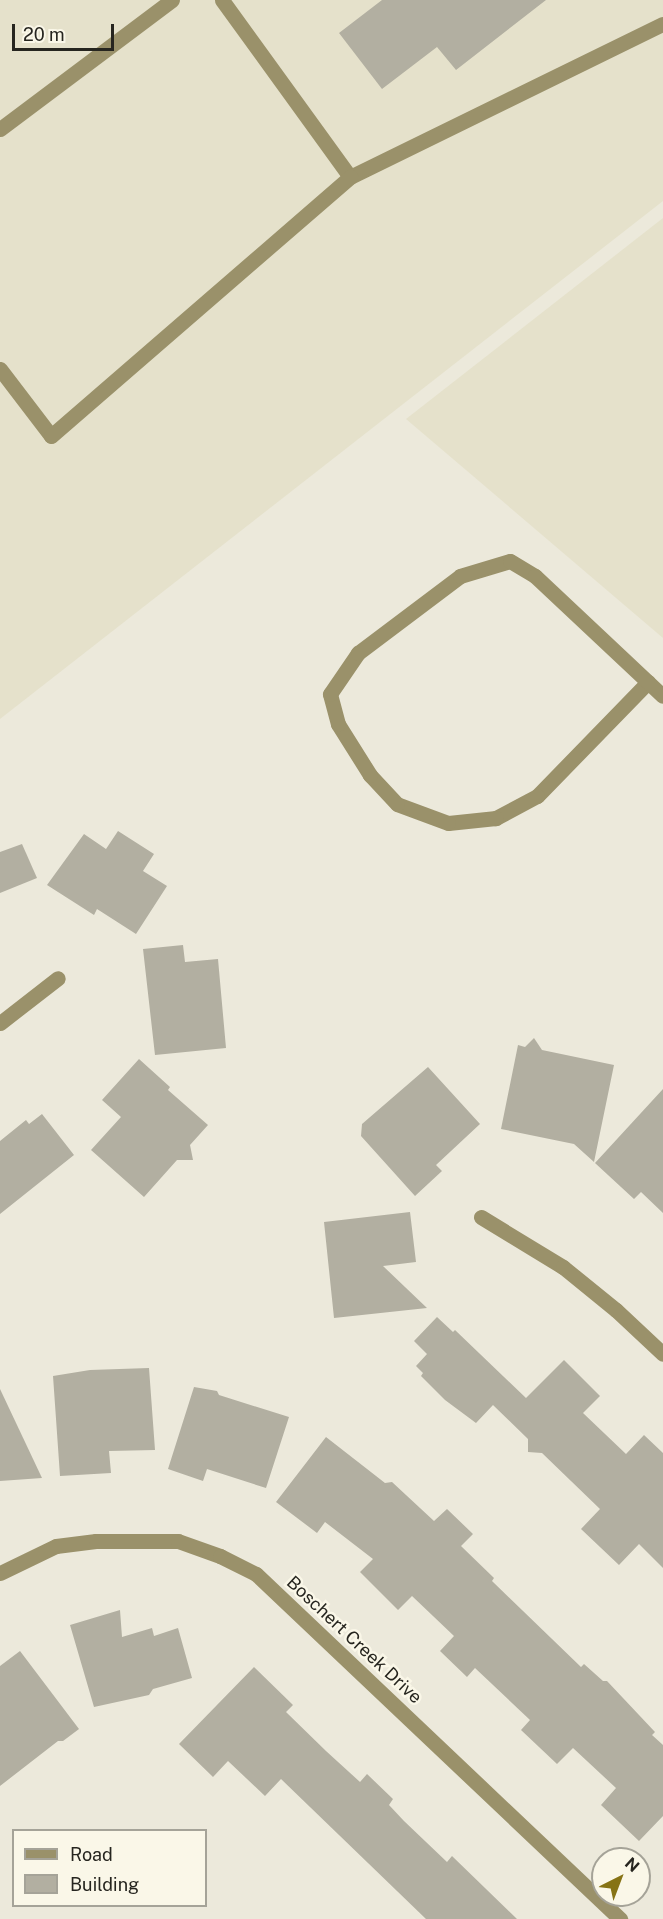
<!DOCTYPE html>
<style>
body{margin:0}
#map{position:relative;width:663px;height:1919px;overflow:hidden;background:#ece9db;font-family:"Public Sans",sans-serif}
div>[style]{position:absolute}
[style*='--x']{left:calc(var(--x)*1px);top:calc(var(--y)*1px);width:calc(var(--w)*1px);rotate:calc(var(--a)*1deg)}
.built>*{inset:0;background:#e5e1cb}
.building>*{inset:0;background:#b2afa1}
.lane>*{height:15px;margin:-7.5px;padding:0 7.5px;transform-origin:7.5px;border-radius:7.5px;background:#9a916a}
.street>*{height:15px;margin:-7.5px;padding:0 7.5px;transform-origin:7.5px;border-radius:7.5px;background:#9a916a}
span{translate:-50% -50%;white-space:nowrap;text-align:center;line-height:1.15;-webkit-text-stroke:5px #faf7e8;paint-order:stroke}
.street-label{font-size:18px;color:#26251f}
.legend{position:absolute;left:12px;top:1829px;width:195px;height:78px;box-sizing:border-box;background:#faf7e8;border:2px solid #a5a398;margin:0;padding:8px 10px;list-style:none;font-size:18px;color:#26251f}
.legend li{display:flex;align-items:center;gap:12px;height:30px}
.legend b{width:30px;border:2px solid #a5a398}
.north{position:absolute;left:591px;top:1847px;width:60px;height:60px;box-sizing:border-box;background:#faf7e8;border:2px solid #a5a398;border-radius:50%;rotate:42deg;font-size:16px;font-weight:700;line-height:24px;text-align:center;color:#26251f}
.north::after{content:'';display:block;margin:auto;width:21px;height:27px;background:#867315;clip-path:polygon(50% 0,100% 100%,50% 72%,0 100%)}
.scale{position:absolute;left:12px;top:24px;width:102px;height:27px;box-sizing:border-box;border:3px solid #26251f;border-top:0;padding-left:8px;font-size:18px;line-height:21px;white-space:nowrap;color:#26251f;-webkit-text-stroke:4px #faf7e8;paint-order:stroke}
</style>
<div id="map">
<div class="built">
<i style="clip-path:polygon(0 0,663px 0,663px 201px,0 719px)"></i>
<i style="clip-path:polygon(663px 218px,663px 638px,406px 419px)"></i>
</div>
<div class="building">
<i style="clip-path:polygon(382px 0,546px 0,456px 70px,437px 47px,382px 89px,339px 33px)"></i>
<i style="clip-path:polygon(118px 831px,154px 854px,143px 871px,167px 886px,136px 934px,97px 909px,94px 915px,47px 885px,84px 834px,106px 849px)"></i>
<i style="clip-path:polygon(22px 844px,37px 878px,0 893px,0 852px)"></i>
<i style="clip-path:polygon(183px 945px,185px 962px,218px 959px,226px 1048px,155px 1055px,143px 949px)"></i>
<i style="clip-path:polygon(534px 1038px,542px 1050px,614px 1065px,594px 1162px,574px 1144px,501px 1129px,518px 1045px,525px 1047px)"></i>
<i style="clip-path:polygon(139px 1059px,170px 1087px,168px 1090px,208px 1125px,190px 1145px,193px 1160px,177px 1160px,144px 1197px,91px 1150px,121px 1117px,102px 1100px)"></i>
<i style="clip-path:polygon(428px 1067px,480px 1124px,436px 1165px,442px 1171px,415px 1196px,361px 1136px,362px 1124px)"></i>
<i style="clip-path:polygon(663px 1089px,663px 1213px,641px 1192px,634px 1199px,595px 1163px)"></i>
<i style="clip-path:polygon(42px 1114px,74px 1155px,0 1214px,0 1141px,26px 1120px,29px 1124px)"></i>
<i style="clip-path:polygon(410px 1212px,416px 1262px,383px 1266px,427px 1308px,334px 1318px,324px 1222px)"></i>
<i style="clip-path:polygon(437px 1317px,453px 1332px,455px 1330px,526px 1398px,564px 1360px,600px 1396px,583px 1413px,626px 1454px,644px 1435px,663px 1453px,663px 1568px,639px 1544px,619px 1565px,581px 1529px,600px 1509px,542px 1453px,528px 1452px,528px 1439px,493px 1405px,476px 1423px,445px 1400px,421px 1376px,423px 1373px,416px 1366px,427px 1354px,414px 1341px)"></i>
<i style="clip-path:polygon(149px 1368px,155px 1450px,109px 1451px,111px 1473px,60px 1476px,53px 1376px,90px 1370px)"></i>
<i style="clip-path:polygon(194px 1387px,217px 1391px,219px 1395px,289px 1417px,266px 1488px,207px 1469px,203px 1481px,168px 1469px)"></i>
<i style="clip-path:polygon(0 1389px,42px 1478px,0 1481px)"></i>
<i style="clip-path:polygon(326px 1437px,385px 1483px,392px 1482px,434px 1521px,447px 1509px,473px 1534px,461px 1546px,494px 1578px,492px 1581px,581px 1667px,584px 1664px,603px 1681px,607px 1681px,655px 1732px,652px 1735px,663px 1745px,663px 1816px,639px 1841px,601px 1805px,616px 1788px,573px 1748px,557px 1764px,521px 1730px,530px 1720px,475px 1668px,467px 1677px,440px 1651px,454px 1636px,412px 1596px,398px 1610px,360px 1572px,373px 1559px,325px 1522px,317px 1533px,276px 1502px)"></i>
<i style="clip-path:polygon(120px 1610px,122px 1637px,152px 1628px,154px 1636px,178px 1628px,192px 1678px,153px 1689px,149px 1695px,94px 1707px,70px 1625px)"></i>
<i style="clip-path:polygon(20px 1651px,79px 1729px,63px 1741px,58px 1741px,0 1786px,0 1666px)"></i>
<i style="clip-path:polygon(254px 1667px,293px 1705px,286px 1712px,326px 1751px,360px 1782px,367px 1774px,393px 1799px,389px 1805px,404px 1821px,447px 1862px,452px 1856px,517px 1919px,426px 1919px,281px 1779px,265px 1796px,228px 1761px,213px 1777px,179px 1744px)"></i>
</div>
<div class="lane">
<i style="--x:222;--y:0;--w:218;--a:54.1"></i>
<i style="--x:350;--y:177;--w:348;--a:-26.1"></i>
<i style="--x:0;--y:129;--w:215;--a:-36.9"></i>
<i style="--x:0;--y:369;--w:84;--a:52.7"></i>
<i style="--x:51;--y:436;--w:396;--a:-40.9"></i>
</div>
<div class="street">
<i style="--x:648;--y:682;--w:159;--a:134.2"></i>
<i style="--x:537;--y:796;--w:47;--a:151.8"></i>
<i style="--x:496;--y:818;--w:48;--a:174.1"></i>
<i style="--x:448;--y:823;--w:54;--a:-159.6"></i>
<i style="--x:397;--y:804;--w:40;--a:-133"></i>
<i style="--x:370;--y:775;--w:60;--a:-122.1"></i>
<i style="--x:338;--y:724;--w:31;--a:-105"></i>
<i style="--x:330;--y:694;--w:50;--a:-55.7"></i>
<i style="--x:358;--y:653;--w:128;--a:-37"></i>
<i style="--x:460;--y:576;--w:52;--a:-16.7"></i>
<i style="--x:510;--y:561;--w:29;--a:31"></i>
<i style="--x:535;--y:576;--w:175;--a:43.2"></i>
<i style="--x:0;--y:1023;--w:73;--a:-37.8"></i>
<i style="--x:481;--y:1217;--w:96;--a:31.4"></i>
<i style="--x:563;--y:1267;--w:68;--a:39.1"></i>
<i style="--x:616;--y:1310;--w:64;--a:43.1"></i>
<i style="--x:0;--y:1573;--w:62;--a:-25.7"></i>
<i style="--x:56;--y:1546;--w:40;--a:-7.1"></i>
<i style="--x:96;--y:1541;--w:82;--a:0"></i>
<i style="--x:178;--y:1541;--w:45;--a:19.7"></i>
<i style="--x:220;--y:1556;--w:40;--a:26.6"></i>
<i style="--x:256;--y:1574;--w:502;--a:43.46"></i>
</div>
<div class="street-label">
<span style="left:354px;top:1640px;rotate:43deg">Boschert Creek Drive</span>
</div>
<ul class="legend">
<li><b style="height:8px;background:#9a916a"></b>Road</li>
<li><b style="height:16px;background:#b2afa1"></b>Building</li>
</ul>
<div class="north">N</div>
<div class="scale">20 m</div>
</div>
